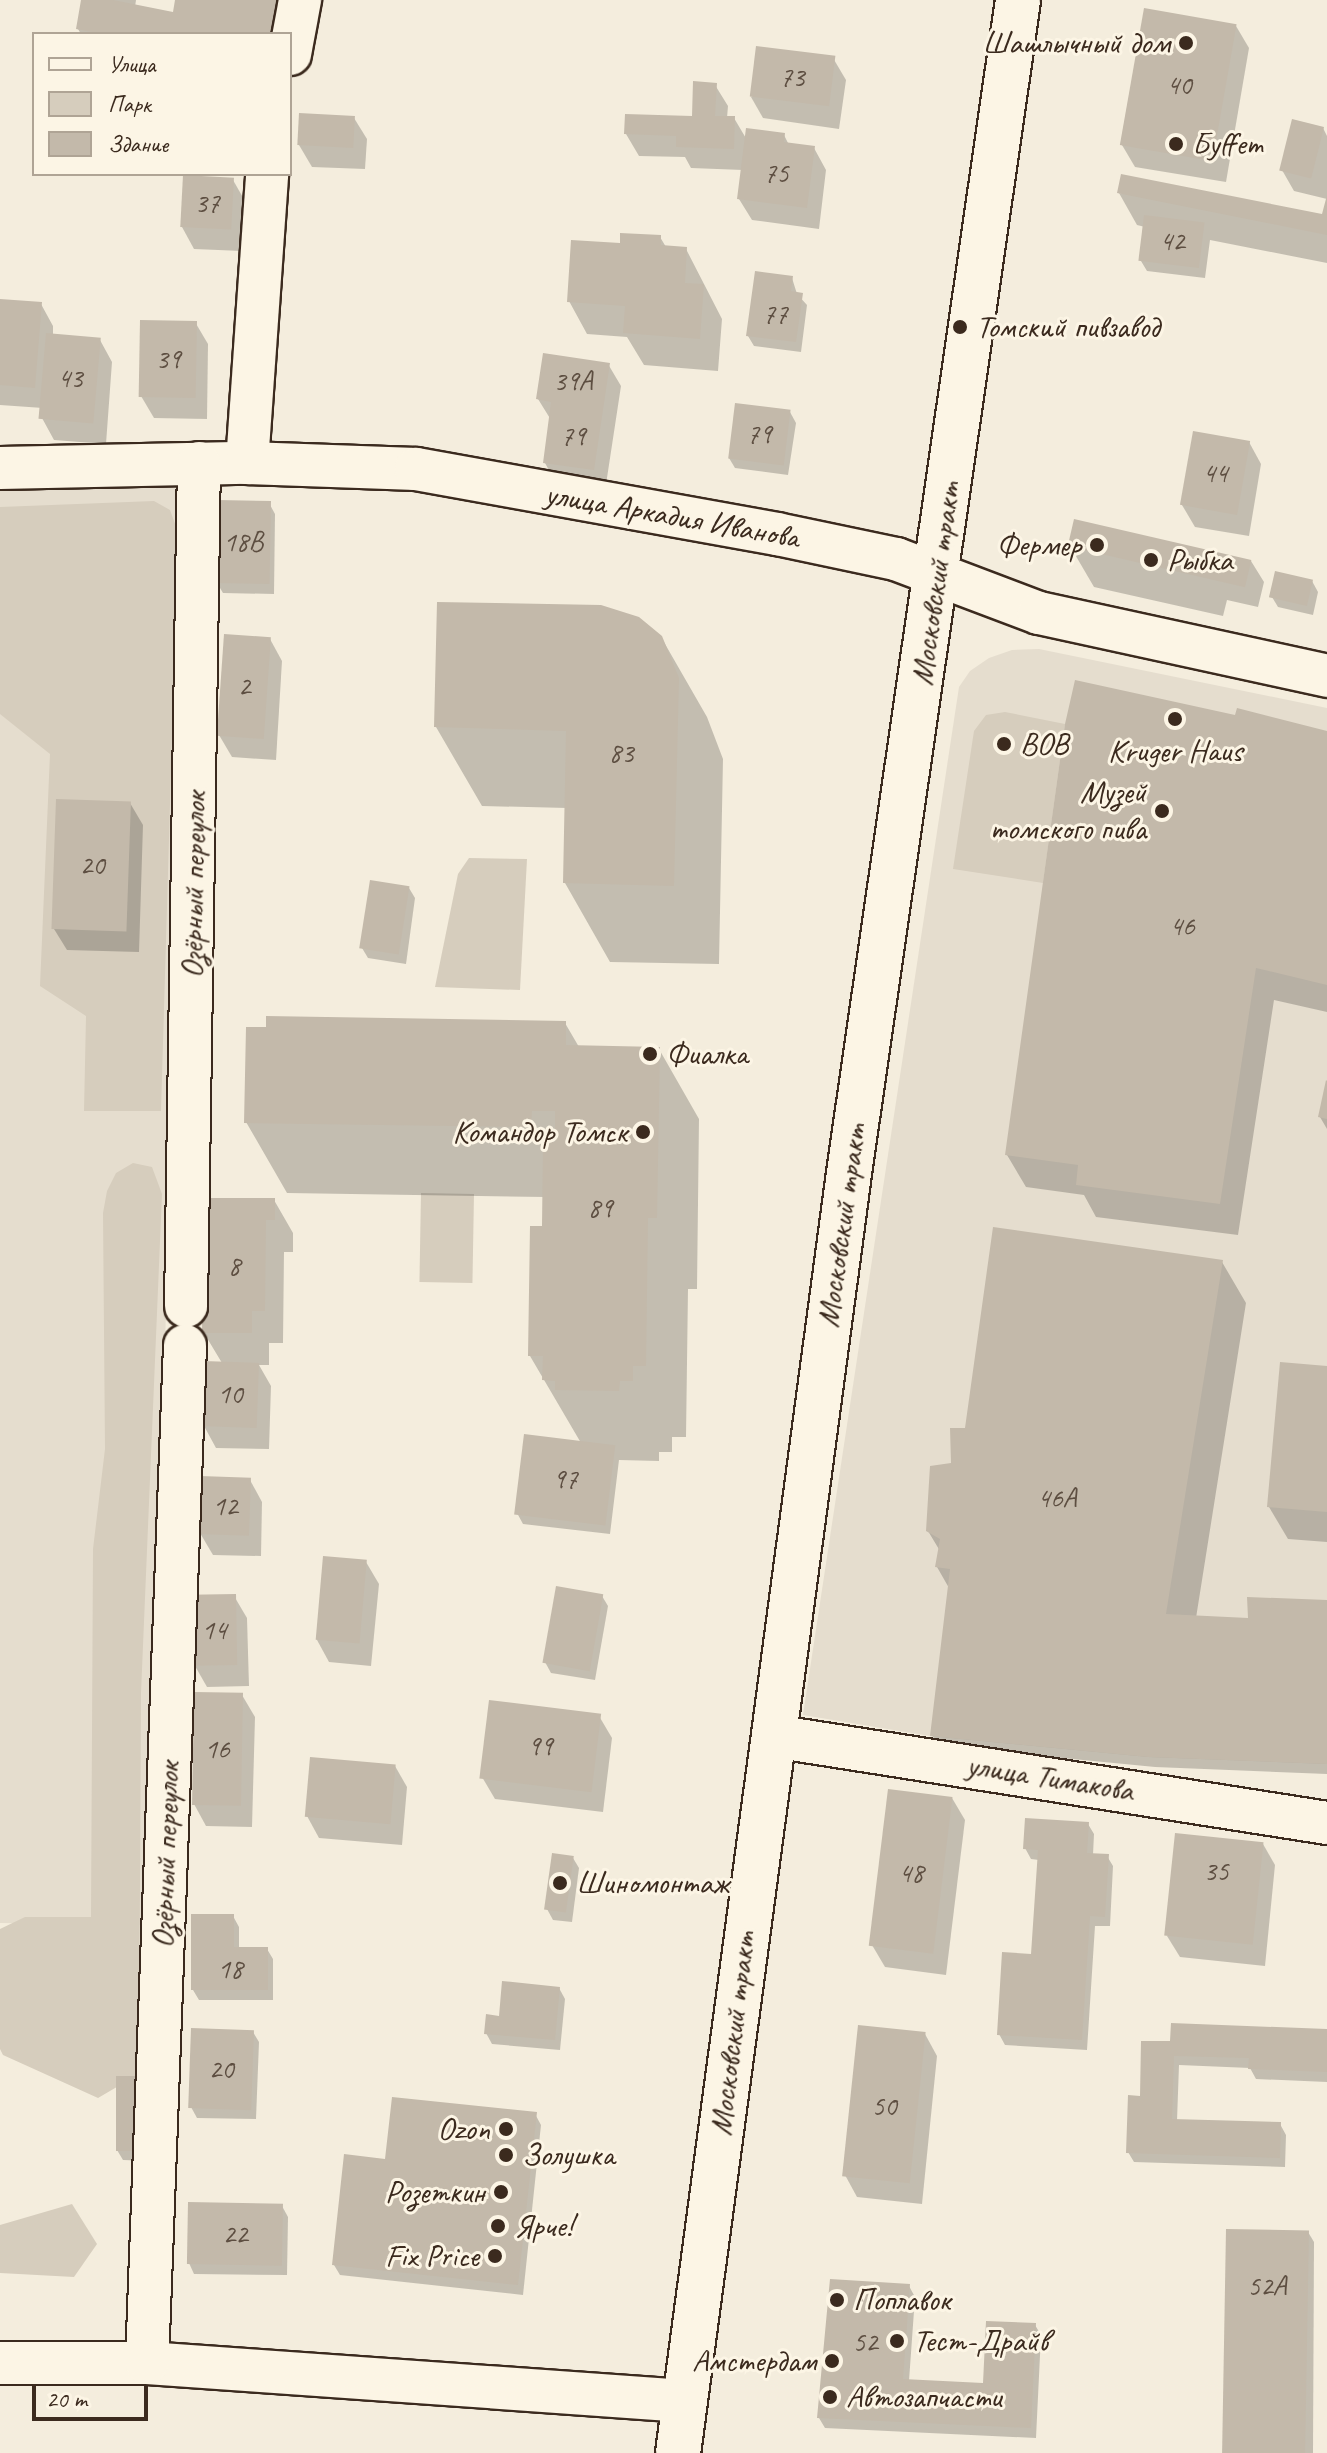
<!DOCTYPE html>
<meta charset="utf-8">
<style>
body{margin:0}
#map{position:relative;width:1327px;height:2453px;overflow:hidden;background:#f4eddd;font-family:Caveat,sans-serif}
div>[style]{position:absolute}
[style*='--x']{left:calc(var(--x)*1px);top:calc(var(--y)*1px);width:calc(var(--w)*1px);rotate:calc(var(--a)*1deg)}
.built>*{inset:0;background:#e5ddce}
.green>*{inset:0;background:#d6cdbd;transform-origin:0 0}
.shadow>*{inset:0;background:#0003}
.building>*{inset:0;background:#c3b9aa;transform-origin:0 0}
.roads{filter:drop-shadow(2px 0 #3b2a1e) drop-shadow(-2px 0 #3b2a1e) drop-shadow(0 2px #3b2a1e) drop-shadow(0 -2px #3b2a1e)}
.minor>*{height:42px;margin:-21px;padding:0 21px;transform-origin:21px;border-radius:21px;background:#fcf5e5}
.major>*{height:44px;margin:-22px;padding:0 22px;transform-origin:22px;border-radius:22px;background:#fcf5e5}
.dots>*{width:22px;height:22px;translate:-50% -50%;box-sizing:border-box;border:4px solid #fcf5e5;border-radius:50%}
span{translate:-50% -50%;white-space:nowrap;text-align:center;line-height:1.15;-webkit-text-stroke:6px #fcf5e5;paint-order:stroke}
.number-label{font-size:28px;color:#5d4e41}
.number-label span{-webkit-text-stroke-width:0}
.poi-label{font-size:32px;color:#3b2a1e}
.right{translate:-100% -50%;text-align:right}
.left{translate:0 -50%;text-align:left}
.street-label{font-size:32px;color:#3b2a1e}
.legend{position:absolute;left:32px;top:32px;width:260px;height:144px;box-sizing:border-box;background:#fcf5e5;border:2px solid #afa495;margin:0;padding:10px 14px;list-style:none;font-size:24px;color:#3b2a1e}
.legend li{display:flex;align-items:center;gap:16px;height:40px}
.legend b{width:40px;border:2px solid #afa495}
.scale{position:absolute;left:32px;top:2385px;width:116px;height:36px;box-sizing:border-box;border:4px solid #3b2a1e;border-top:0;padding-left:10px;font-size:24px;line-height:28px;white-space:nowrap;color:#3b2a1e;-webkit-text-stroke:6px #fcf5e5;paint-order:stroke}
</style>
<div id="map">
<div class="built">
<i style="clip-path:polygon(186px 483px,151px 1925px,0 1923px,0 486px)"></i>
<i style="clip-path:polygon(1039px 649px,1327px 708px,1327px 1764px,1148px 1757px,930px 1736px,803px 1715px,959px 687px,970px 671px,989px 658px,1012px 650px)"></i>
</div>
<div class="green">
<i style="clip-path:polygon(154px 501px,170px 510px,178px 532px,161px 1111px,84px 1111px,86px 1016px,40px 986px,50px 754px,0 714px,0 507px)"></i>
<i style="clip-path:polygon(1005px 712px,1065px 724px,1043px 883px,953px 869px,974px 731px,986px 715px)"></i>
<i style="clip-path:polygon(469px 858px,527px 859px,520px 990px,435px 987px,458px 874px)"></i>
<i style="clip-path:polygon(133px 1163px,152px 1167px,162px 1194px,141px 1693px,139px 2074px,98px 2098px,3px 2055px,0 2049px,0 1929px,25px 1917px,91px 1917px,93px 1549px,105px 1449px,103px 1213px,107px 1191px,116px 1173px)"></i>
<i style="left:421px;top:1193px;width:53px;height:89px;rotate:1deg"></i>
<i style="clip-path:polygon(72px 2204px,97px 2244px,74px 2277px,0 2273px,0 2225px)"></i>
</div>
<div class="shadow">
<i style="clip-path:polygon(83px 0,136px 0,135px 7px,174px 14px,177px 0,300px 16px,290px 76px,290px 34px,81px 34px,78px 29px)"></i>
<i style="clip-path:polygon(1236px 26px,1249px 48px,1226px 182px,1135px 167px,1122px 145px)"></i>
<i style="clip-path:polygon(833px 58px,846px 80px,839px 129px,763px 118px,751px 97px)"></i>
<i style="clip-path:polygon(715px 85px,728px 106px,727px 118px,734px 118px,747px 140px,784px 135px,789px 145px,814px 148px,826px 170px,819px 229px,752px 220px,739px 199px,743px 170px,691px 168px,685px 157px,639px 156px,626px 134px,694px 118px)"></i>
<i style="clip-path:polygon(354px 118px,367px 139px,365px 169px,312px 167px,299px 145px)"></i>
<i style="clip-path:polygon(1323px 128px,1327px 136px,1327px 263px,1210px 240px,1205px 278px,1147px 271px,1141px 261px,1145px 227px,1137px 225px,1119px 193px,1323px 216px,1327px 199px,1294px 191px,1282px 170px)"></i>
<i style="clip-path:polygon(233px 180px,245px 201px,242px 251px,194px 249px,182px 227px)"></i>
<i style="clip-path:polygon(660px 237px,666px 247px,686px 249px,722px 319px,718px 371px,644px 365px,627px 337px,587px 334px,569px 301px,621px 245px)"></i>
<i style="clip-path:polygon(792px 278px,797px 294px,807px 305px,801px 352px,754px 346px,748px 336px)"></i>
<i style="clip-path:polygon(0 301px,41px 304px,53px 326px,53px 336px,100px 340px,112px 362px,106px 444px,54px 440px,42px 418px,43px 408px,0 405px)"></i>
<i style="clip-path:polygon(195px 322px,208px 344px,207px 419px,154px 418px,141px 396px)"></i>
<i style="clip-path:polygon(608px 364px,621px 386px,605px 491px,557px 485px,545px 463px,551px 420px,538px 399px)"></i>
<i style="clip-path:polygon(790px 412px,796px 423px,788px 475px,735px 468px,729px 458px)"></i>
<i style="clip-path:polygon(1249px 442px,1261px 464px,1249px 536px,1195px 527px,1182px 505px)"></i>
<i style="clip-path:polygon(269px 503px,275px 514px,274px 594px,223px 593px,217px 583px)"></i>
<i style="clip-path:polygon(1070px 546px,1251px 561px,1264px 582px,1258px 607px,1227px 600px,1223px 616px,1094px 587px)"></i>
<i style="clip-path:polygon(1312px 581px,1318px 592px,1313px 615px,1278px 607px,1272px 597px)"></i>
<i style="clip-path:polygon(661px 637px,707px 717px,723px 759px,719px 964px,610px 962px,565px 883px,567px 808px,482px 806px,436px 727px)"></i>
<i style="clip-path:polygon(270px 639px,282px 661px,276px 760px,232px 757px,219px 735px)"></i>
<i style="clip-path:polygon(1237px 718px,1327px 734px,1327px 1012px,1274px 1000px,1238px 1235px,1096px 1217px,1084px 1195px,1026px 1187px,1007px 1155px)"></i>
<i style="clip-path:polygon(130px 803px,143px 825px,139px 952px,67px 950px,54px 929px)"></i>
<i style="clip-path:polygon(409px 888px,415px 898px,406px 964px,368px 958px,362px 948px)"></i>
<i style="clip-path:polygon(565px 1023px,579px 1047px,659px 1049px,699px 1119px,697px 1289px,688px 1289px,686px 1437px,672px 1437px,672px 1452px,659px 1452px,659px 1461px,619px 1460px,610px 1534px,523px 1524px,517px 1513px,581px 1443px,530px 1356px,545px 1197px,287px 1193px,246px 1122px)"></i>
<i style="clip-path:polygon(1327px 1084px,1327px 1129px,1320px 1117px)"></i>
<i style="clip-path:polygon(274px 1200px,293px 1233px,293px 1252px,284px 1252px,283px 1343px,269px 1343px,269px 1365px,259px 1365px,271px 1386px,269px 1449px,216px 1448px,204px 1426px,222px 1363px,204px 1333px)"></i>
<i style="clip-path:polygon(1222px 1262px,1246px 1303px,1196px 1618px,1251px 1620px,1327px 1602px,1327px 1774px,1155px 1767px,938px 1746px,932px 1735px,949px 1588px,937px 1567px,940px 1551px,928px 1531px,967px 1430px)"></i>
<i style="clip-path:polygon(1327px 1368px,1327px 1542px,1288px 1539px,1269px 1507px)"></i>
<i style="clip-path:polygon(250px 1480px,262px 1502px,261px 1556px,213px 1555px,200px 1533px)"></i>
<i style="clip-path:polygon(366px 1562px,379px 1584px,371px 1666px,329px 1662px,317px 1640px)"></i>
<i style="clip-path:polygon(234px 1596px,247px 1618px,249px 1686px,207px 1687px,195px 1666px)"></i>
<i style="clip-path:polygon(602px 1596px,608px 1606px,595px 1680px,551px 1673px,545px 1662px)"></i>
<i style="clip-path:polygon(242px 1695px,255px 1717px,252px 1827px,206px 1826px,194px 1804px)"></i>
<i style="clip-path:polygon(599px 1716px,612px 1738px,603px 1812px,495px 1799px,482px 1777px)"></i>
<i style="clip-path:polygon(395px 1766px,407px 1787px,402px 1845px,319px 1838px,307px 1816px)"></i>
<i style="clip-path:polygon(952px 1798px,965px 1820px,946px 1975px,885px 1967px,872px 1945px)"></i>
<i style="clip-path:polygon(1088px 1824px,1094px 1834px,1093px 1855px,1107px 1856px,1113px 1866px,1110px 1926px,1095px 1926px,1087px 2050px,1005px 2045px,999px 2034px,1033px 1956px,1039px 1860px,1031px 1859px,1025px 1848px)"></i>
<i style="clip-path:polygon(1263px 1844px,1275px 1865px,1265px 1966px,1180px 1957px,1167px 1936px)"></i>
<i style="clip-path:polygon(573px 1858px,579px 1868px,572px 1922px,553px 1920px,547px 1909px)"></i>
<i style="clip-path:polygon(233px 1916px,239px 1927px,239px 1949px,267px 1949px,273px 1959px,273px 2000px,199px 2000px,193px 1990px)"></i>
<i style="clip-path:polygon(559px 1988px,565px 1999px,560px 2050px,492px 2044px,486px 2033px,501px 2018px)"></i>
<i style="clip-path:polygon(1327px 2031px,1327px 2082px,1256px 2079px,1250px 2068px,1179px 2065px,1177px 2121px,1280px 2124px,1286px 2135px,1285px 2167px,1134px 2162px,1128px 2152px,1142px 2098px,1172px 2043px)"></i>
<i style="clip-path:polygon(253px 2032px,259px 2042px,256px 2119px,197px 2118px,191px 2107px)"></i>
<i style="clip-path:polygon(925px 2034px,937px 2056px,922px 2204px,857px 2197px,845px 2175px)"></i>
<i style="clip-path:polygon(118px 2078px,150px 2161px,123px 2160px,117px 2150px)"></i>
<i style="clip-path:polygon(535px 2114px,541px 2125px,523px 2295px,340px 2275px,334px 2265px,387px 2161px)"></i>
<i style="clip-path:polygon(282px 2206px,288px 2217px,287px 2275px,194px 2274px,189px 2263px)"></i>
<i style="clip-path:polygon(1308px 2232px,1314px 2242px,1313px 2453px,1227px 2453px)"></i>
<i style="clip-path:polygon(909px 2286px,915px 2297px,909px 2381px,985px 2385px,1035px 2325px,1041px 2335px,1036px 2438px,825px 2428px,819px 2418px)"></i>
</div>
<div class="building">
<i style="clip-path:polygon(81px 0,113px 0,173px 12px,175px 0,280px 0,274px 34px,103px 34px,76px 29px)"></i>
<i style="left:1144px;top:8px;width:94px;height:139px;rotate:10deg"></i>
<i style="left:756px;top:46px;width:80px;height:51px;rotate:7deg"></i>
<i style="clip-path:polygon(693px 81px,717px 83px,715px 116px,735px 116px,734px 149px,676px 147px,676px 136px,624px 134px,625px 114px,692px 116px)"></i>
<i style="left:299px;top:113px;width:56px;height:32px;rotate:3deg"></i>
<i style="left:1292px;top:119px;width:33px;height:53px;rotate:14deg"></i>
<i style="clip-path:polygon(746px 128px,785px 133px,784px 142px,815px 146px,807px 208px,737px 199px)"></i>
<i style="clip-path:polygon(1121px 174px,1322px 214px,1327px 195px,1327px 235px,1117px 193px)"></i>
<i style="left:183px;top:175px;width:51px;height:52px;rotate:3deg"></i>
<i style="left:1144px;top:215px;width:61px;height:46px;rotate:7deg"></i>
<i style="clip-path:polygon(620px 233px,661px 235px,661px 245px,687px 247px,685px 283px,704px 284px,700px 339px,623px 333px,625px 306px,567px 302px,571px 240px,620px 243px)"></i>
<i style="clip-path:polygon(755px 271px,793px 276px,791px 291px,803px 293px,796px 342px,746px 336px)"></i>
<i style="clip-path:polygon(0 299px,42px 302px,35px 388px,0 385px)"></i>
<i style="left:140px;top:320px;width:57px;height:77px;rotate:1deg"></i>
<i style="left:46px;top:333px;width:55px;height:86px;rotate:5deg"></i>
<i style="clip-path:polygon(543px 353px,610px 363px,594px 470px,543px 463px,551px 402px,536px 399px)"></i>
<i style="left:735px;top:403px;width:56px;height:56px;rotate:7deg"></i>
<i style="left:1193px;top:431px;width:58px;height:75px;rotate:10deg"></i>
<i style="left:217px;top:500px;width:54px;height:83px;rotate:1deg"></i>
<i style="left:1074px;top:519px;width:182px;height:28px;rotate:13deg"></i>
<i style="left:1275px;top:571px;width:39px;height:27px;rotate:13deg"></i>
<i style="clip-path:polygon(437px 602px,601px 605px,639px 617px,662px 636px,679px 678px,674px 886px,563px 883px,566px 731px,434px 727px)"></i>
<i style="left:224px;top:634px;width:47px;height:102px;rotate:4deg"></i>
<i style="clip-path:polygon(1075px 680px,1235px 715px,1237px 708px,1327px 731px,1327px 985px,1256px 968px,1220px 1204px,1076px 1185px,1078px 1165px,1005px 1155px,1065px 724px)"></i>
<i style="left:56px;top:799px;width:75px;height:130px;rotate:2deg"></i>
<i style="left:370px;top:880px;width:40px;height:69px;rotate:9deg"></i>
<i style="clip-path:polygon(266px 1016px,566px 1021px,566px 1045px,660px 1047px,657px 1218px,648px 1218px,646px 1366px,633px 1366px,633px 1381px,620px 1381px,619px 1391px,555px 1390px,555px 1381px,542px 1380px,543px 1356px,528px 1356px,530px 1226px,542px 1226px,543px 1142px,555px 1142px,555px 1111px,532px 1111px,531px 1127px,244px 1123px,246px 1027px,266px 1027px)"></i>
<i style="clip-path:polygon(1326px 1080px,1327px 1081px,1327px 1119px,1318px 1117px)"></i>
<i style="clip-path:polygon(204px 1198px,275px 1198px,275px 1220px,266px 1220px,265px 1311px,252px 1311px,252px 1333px,202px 1333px)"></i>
<i style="clip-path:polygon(993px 1227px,1223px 1260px,1166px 1614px,1248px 1618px,1247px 1597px,1327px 1600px,1327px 1764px,1148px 1757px,930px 1736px,950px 1569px,935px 1567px,940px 1539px,926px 1531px,930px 1466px,951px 1463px,950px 1428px,965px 1428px)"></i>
<i style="left:203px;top:1361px;width:56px;height:65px;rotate:2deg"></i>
<i style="clip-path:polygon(1280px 1362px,1327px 1366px,1327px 1512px,1267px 1507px)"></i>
<i style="left:524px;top:1434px;width:92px;height:81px;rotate:7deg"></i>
<i style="left:200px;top:1476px;width:51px;height:58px;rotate:2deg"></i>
<i style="left:323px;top:1556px;width:44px;height:84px;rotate:5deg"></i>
<i style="left:556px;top:1586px;width:48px;height:78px;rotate:10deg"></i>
<i style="left:236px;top:1594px;width:71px;height:46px;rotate:89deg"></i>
<i style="left:194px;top:1692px;width:49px;height:113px;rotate:1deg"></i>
<i style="left:489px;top:1700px;width:113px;height:79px;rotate:7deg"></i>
<i style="left:310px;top:1757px;width:86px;height:60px;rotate:5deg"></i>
<i style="left:888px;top:1789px;width:65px;height:158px;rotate:7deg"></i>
<i style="clip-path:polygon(1025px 1818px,1089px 1822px,1087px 1853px,1109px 1854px,1105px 1917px,1090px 1916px,1082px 2040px,997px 2035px,1002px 1952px,1031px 1954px,1038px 1850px,1023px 1849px)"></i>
<i style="left:1175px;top:1833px;width:89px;height:103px;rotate:6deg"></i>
<i style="left:552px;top:1853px;width:22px;height:57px;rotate:8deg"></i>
<i style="clip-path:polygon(191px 1914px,234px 1914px,234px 1947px,268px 1947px,268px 1990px,191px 1990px)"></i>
<i style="clip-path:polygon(502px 1981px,560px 1987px,555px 2040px,484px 2034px,486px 2014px,499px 2016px)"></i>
<i style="clip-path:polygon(1171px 2023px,1327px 2029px,1327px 2072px,1248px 2069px,1249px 2058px,1174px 2056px,1172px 2119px,1281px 2122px,1280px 2158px,1126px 2153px,1128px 2095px,1140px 2096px,1141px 2041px,1170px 2041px)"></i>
<i style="left:858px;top:2025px;width:68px;height:152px;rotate:6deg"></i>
<i style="left:191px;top:2028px;width:63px;height:80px;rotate:2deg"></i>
<i style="left:116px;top:2076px;width:31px;height:75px"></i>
<i style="clip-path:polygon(392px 2097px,537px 2112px,518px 2285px,332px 2265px,344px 2154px,385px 2159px)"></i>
<i style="left:188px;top:2202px;width:95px;height:62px;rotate:1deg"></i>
<i style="left:1226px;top:2229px;width:83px;height:224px;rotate:1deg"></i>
<i style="clip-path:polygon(830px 2279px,910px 2284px,903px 2379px,983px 2383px,986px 2321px,1036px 2323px,1031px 2428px,817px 2418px)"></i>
</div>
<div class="roads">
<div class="minor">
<i style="--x:290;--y:54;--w:55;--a:-79.5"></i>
<i style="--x:247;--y:463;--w:290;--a:-86"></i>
<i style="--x:0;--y:468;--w:247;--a:-1.2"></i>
<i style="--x:247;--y:463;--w:169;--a:2"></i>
<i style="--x:416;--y:469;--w:367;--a:10.2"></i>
<i style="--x:777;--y:534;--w:122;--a:11.9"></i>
<i style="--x:896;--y:559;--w:153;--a:20.7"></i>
<i style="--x:1039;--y:613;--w:295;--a:12.3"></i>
<i style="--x:186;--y:1306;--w:843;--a:-89.12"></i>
<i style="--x:773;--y:1736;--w:561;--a:8.92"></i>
<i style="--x:0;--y:2363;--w:147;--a:0"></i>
<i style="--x:147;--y:2363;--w:539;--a:4.04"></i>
<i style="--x:147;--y:2363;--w:1018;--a:-87.86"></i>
</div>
<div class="major">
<i style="--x:678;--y:2453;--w:1284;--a:-82.39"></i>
<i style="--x:848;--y:1180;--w:1192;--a:-81.8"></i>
</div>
</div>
<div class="dots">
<i style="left:1186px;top:43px;background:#3b2a1e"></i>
<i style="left:1176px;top:144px;background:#3b2a1e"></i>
<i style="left:960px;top:327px;background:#3b2a1e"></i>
<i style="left:1097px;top:545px;background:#3b2a1e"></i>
<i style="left:1151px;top:560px;background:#3b2a1e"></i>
<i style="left:1175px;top:719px;background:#3b2a1e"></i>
<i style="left:1004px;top:744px;background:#3b2a1e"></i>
<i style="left:1162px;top:811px;background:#3b2a1e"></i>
<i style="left:650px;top:1054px;background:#3b2a1e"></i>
<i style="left:643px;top:1132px;background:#3b2a1e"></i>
<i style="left:560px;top:1883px;background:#3b2a1e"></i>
<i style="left:506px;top:2129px;background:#3b2a1e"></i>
<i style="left:506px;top:2155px;background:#3b2a1e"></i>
<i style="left:501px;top:2192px;background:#3b2a1e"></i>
<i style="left:498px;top:2226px;background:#3b2a1e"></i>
<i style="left:495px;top:2256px;background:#3b2a1e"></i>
<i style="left:837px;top:2300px;background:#3b2a1e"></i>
<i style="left:897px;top:2341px;background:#3b2a1e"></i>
<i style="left:832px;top:2361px;background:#3b2a1e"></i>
<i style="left:830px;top:2397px;background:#3b2a1e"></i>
</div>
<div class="number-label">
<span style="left:792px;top:77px">73</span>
<span style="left:1179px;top:85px">40</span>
<span style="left:776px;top:173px">75</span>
<span style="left:207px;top:203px">37</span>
<span style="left:1172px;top:241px">42</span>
<span style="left:775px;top:314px">77</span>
<span style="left:168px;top:359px">39</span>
<span style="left:70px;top:378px">43</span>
<span style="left:573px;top:381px">39А</span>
<span style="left:759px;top:434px">79</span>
<span style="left:573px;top:436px">79</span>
<span style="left:1215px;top:473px">44</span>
<span style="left:243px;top:542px">18В</span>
<span style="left:244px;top:686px">2</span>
<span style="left:621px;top:753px">83</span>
<span style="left:92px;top:865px">20</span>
<span style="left:1182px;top:926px">46</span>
<span style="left:600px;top:1208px">89</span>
<span style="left:234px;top:1266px">8</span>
<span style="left:230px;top:1394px">10</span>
<span style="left:565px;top:1479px">97</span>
<span style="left:1057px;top:1498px">46А</span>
<span style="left:225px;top:1506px">12</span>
<span style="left:214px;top:1630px">14</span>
<span style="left:540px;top:1746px">99</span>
<span style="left:217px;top:1749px">16</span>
<span style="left:1216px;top:1871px">35</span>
<span style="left:911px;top:1873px">48</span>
<span style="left:230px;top:1969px">18</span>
<span style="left:221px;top:2069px">20</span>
<span style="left:884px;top:2106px">50</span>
<span style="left:235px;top:2234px">22</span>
<span style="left:1267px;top:2286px">52А</span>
<span style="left:865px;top:2342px">52</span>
</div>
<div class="poi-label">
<span class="right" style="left:1170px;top:43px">Шашлычный дом</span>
<span class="left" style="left:1192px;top:144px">Буffет</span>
<span class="left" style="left:976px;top:327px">Томский пивзавод</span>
<span class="right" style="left:1081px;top:545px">Фермер</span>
<span class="left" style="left:1167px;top:560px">Рыбка</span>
<span class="left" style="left:1020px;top:744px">ВОВ</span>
<span style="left:1175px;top:751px">Kruger Haus</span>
<span class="right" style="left:1146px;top:811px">Музей<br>томского пива</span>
<span class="left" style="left:666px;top:1054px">Фиалка</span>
<span class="right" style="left:627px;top:1132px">Командор Томск</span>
<span class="left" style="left:576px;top:1883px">Шиномонтаж</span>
<span class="right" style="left:490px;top:2129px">Ozon</span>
<span class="left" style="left:522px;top:2155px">Золушка</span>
<span class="right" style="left:485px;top:2192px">Розеткин</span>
<span class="left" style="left:514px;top:2226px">Ярче!</span>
<span class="right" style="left:479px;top:2256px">Fix Price</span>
<span class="left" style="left:853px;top:2300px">Поплавок</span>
<span class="left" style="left:913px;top:2341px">Тест-Драйв</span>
<span class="right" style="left:816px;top:2361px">Амстердам</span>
<span class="left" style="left:846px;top:2397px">Автозапчасти</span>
</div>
<div class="street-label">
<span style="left:672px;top:516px;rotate:10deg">улица Аркадия Иванова</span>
<span style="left:936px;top:584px;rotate:-82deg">Московский тракт</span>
<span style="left:194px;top:885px;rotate:-89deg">Озёрный переулок</span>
<span style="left:842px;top:1226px;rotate:-82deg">Московский тракт</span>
<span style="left:1050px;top:1778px;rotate:9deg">улица Тимакова</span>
<span style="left:166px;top:1855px;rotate:-88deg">Озёрный переулок</span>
<span style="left:733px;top:2034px;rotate:-83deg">Московский тракт</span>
</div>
<ul class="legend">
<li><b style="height:10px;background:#fcf5e5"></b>Улица</li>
<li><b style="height:22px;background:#d6cdbd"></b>Парк</li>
<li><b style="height:22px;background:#c3b9aa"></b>Здание</li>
</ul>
<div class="scale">20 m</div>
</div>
